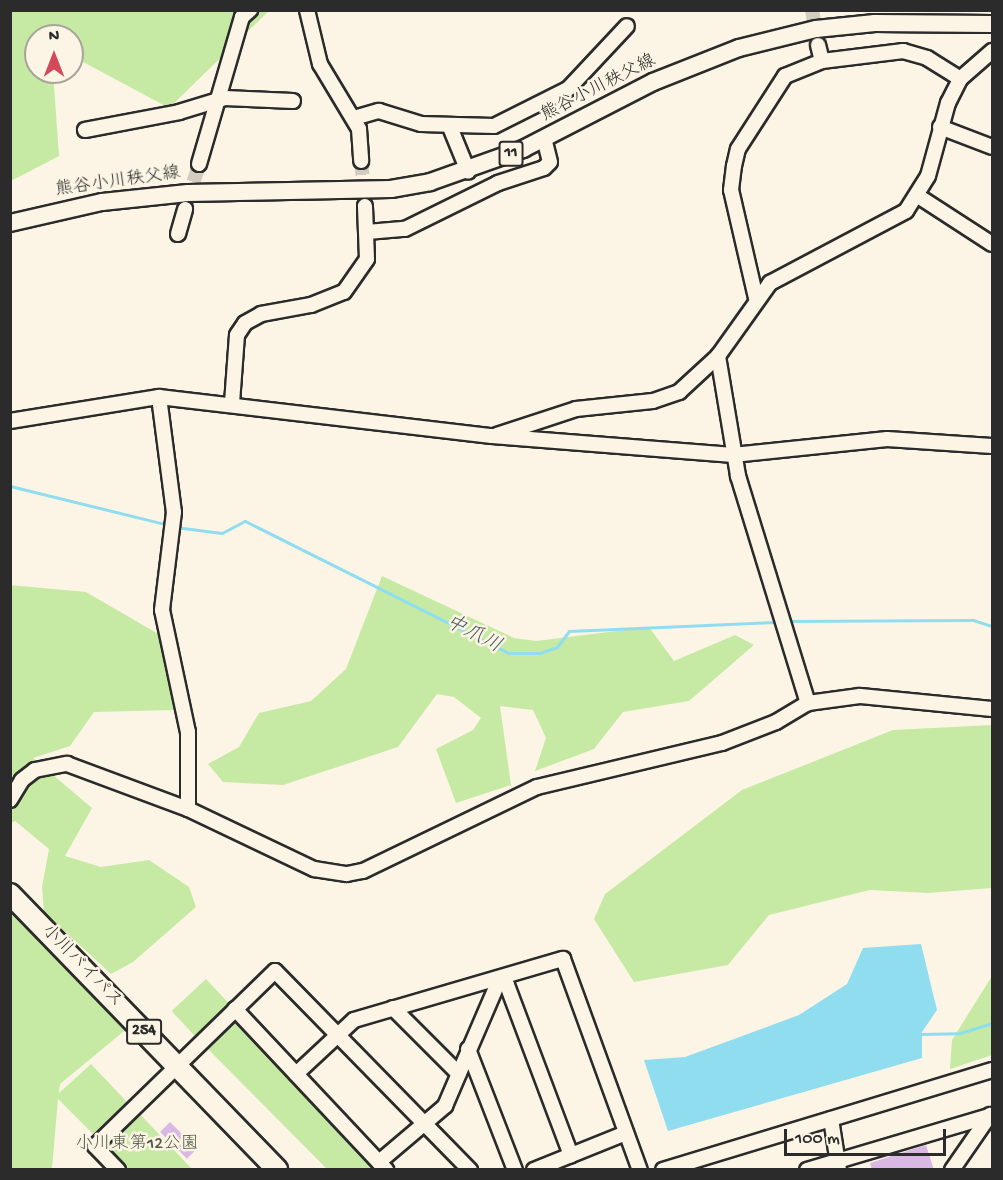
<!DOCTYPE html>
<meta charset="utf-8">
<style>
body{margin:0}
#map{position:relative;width:1003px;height:1180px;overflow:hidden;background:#fcf5e5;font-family:"Gochi Hand","Klee One",sans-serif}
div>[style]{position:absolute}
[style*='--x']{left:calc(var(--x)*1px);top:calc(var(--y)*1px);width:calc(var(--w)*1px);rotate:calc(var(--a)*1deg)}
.green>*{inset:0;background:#c6eaa4;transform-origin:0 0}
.water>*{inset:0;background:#90ddf0}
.stream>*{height:3px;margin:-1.5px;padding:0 1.5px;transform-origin:1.5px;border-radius:1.5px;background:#90ddf0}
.building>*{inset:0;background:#dab8e4;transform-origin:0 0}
.minor-tunnel>*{height:14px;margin-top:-7px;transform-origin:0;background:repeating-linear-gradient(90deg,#d2cdc0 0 14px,transparent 0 21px)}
.roads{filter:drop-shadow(2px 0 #2b2b2b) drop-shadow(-2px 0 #2b2b2b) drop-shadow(0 2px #2b2b2b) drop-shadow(0 -2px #2b2b2b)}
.minor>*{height:14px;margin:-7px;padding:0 7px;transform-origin:7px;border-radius:7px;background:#fcf5e5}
.major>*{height:16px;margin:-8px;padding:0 8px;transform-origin:8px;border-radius:8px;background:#fcf5e5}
.highway>*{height:20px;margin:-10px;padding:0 10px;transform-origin:10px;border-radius:10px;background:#fcf5e5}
span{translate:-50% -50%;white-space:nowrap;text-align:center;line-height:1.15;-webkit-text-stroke:5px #fcf5e5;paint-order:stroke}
.shield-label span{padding:2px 4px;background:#fcf5e5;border:2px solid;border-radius:4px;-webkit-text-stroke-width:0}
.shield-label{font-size:16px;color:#2b2b2b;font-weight:700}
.street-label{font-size:18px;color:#2b2b2b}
.park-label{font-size:18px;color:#525b49}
.water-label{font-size:20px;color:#44585c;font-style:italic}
.frame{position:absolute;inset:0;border:12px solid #2b2b2b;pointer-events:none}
.north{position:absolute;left:24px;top:24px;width:60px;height:60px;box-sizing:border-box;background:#fcf5e5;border:2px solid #a8a49b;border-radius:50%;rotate:0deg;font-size:16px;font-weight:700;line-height:24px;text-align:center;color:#2b2b2b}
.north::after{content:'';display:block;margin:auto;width:21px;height:27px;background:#d1495b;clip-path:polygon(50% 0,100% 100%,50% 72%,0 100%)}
.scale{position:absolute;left:784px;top:1129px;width:162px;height:27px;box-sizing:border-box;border:3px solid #2b2b2b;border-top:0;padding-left:8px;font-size:18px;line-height:21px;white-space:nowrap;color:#2b2b2b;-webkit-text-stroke:4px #fcf5e5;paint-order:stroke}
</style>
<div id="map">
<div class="green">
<i style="clip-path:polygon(11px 11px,269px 11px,169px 108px,72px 56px,72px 36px,36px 36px,36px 72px,53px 72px,59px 156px,11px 181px)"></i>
<i style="clip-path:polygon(382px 576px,514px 638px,536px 641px,649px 627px,674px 661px,735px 635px,754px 645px,689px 701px,623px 712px,594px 749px,535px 771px,546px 738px,533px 710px,500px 706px,511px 785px,456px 803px,436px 749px,473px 730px,481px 718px,454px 697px,437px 694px,398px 747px,283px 785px,223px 782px,208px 764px,239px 747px,259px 713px,311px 701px,346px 669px)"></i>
<i style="clip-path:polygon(10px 585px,86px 592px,160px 635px,175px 710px,94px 712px,70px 746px,33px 758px,92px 808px,65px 856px,101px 867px,149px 860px,189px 887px,196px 907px,133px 962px,111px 974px,44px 912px,42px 887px,49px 849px,15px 821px,11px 823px)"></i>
<i style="clip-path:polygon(992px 725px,992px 888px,928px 893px,870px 890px,769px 915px,728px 965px,634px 982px,594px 919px,605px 894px,742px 790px,893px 730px)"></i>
<i style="clip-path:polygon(10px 905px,129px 1027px,60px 1084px,59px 1093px,91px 1064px,127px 1102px,93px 1134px,58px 1099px,52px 1169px,11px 1169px)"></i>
<i style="clip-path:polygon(992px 976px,992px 1055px,950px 1069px,952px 1040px)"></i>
<i style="left:206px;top:979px;width:38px;height:47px;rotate:47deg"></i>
<i style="clip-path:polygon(237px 1019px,282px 1066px,283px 1074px,375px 1169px,327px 1169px,203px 1044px,229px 1020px)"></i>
<i style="clip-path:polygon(137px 1111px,192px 1169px,124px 1169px,105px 1150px)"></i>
</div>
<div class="water">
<i style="clip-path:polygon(921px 944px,937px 1010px,922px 1032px,922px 1058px,668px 1131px,644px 1060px,685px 1057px,799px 1015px,847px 984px,863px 948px)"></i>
</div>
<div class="stream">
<i style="--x:10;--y:486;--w:164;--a:13.8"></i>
<i style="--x:175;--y:527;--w:47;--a:7.3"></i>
<i style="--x:222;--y:533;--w:26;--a:-28"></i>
<i style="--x:245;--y:521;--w:295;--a:26.6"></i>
<i style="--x:509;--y:653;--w:30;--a:0"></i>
<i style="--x:539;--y:653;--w:19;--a:-18"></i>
<i style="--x:557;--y:647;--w:20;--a:-53"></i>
<i style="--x:569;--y:631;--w:209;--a:-2.5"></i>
<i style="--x:787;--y:621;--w:186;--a:-0.3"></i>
<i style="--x:973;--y:620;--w:20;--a:18"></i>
<i style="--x:921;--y:1034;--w:39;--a:-1"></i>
<i style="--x:960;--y:1033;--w:34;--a:-17"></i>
</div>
<div class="building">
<i style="left:170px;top:1122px;width:38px;height:14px;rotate:45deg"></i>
<i style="clip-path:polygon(926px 1145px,934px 1170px,872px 1170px,870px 1163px)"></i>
</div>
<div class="minor-tunnel">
<i style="--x:812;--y:10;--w:28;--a:80"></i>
<i style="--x:361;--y:161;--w:37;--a:84"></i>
<i style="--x:187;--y:202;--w:40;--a:-72"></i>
</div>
<div class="roads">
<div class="minor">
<i style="--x:307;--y:10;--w:56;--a:76.5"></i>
<i style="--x:320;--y:64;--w:76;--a:59"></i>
<i style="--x:359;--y:129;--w:32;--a:86"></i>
<i style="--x:818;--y:45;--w:16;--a:76"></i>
<i style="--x:354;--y:118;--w:26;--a:-16"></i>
<i style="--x:379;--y:111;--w:44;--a:17.2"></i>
<i style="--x:421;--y:124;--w:73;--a:1.6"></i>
<i style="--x:494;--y:126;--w:83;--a:-26.6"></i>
<i style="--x:568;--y:89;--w:86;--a:-46.9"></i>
<i style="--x:450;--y:127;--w:48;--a:67.8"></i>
<i style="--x:940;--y:127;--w:56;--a:21"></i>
<i style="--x:85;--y:130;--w:96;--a:-10.8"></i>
<i style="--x:179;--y:112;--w:48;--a:-16.9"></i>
<i style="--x:225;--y:98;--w:68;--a:2.5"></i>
<i style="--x:199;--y:164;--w:153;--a:-73.7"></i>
<i style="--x:242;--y:17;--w:11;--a:-41"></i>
<i style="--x:918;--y:196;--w:88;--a:33"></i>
<i style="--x:367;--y:232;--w:38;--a:-5"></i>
<i style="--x:405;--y:229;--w:104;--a:-26.3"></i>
<i style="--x:498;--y:183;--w:48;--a:-18.1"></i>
<i style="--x:544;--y:168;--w:8;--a:-45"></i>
<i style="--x:550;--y:162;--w:25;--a:-104"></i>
<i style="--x:178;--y:234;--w:26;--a:-74"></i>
<i style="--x:756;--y:298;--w:111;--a:-103"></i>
<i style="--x:731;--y:190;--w:24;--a:-83"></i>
<i style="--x:734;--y:166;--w:17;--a:-77"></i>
<i style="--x:738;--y:149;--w:87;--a:-57.2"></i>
<i style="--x:785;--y:76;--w:40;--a:-22"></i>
<i style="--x:822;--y:61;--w:82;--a:-7"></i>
<i style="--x:903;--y:51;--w:25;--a:16"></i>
<i style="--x:927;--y:58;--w:39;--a:32"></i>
<i style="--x:718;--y:356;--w:122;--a:80.5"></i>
<i style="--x:738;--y:476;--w:238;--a:72.9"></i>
<i style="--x:159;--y:397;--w:116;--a:82.6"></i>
<i style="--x:174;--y:512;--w:99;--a:97"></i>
<i style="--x:162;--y:610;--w:125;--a:78"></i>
<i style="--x:188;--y:732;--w:77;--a:90"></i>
<i style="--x:232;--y:403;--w:68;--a:-85.8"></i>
<i style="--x:237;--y:335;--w:14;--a:-56"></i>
<i style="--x:245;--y:323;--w:18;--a:-29"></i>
<i style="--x:261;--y:314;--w:51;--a:-10.2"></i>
<i style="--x:311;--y:305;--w:35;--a:-22"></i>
<i style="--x:344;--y:292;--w:40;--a:-55.1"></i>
<i style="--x:367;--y:259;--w:53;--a:-92.2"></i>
<i style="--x:10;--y:421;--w:151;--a:-9.2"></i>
<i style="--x:159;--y:397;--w:335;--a:6.7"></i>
<i style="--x:492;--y:436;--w:242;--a:4.5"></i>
<i style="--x:733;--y:455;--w:155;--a:-5.9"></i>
<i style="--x:887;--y:439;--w:105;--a:3.8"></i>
<i style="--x:497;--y:435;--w:83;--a:-18.2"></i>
<i style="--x:576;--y:409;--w:77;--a:-5.9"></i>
<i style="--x:653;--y:401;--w:28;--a:-19"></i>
<i style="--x:679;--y:392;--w:53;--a:-42.7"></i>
<i style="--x:718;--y:356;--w:90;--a:-54.5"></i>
<i style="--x:770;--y:283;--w:154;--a:-27.9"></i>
<i style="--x:906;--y:211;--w:41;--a:-57.8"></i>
<i style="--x:928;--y:176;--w:76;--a:-74.7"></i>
<i style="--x:948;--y:103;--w:27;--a:-63"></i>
<i style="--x:960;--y:79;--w:43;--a:-41.2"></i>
<i style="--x:10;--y:800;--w:23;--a:-59"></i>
<i style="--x:22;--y:780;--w:16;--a:-38"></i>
<i style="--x:35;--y:770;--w:33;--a:-11"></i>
<i style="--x:67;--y:764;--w:129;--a:20.4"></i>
<i style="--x:188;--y:809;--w:140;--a:25.5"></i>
<i style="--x:314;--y:869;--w:33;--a:9"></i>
<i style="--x:347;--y:874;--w:16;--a:-11"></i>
<i style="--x:363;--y:871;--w:193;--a:-25.8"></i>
<i style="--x:537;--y:787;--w:190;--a:-13.4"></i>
<i style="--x:722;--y:743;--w:58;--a:-21.3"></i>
<i style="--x:776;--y:722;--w:37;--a:-31"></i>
<i style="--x:808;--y:703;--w:52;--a:-7.7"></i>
<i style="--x:860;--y:696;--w:133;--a:5.6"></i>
<i style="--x:500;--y:978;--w:10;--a:45"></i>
<i style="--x:507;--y:985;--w:182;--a:69.4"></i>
<i style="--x:393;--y:1008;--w:93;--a:45"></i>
<i style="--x:235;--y:1009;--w:221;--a:46.8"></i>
<i style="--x:468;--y:1049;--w:130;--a:68.8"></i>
<i style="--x:296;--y:1074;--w:79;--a:-43"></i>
<i style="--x:354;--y:1020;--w:218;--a:-16.3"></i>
<i style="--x:563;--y:959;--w:225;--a:70"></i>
<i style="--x:831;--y:1119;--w:52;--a:81.1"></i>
<i style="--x:379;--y:1162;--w:87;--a:-40.3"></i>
<i style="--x:445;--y:1106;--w:139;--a:-66.7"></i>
<i style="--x:118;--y:1170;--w:33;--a:-134"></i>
<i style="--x:95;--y:1146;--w:251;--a:-44.2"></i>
<i style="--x:275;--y:971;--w:279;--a:45.6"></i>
<i style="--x:534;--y:1170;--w:99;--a:-21.9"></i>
<i style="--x:663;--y:1170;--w:344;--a:-16.9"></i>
<i style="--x:807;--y:1170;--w:190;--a:-16.5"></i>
<i style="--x:952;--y:1170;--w:67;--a:-55.4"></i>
</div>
<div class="major">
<i style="--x:10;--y:223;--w:94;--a:-12.9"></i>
<i style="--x:102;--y:202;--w:86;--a:-6"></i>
<i style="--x:188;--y:193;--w:203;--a:-1.1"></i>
<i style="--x:391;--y:189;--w:40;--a:-10"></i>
<i style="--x:430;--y:182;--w:99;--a:-19.5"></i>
<i style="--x:523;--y:149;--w:146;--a:-27.3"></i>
<i style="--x:653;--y:82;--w:92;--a:-21.6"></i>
<i style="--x:739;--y:48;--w:79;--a:-13.9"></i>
<i style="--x:816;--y:29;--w:59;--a:-5.8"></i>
<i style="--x:875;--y:23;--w:117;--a:0.5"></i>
</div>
<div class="highway">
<i style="--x:10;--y:894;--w:384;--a:45.9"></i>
</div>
</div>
<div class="shield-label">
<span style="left:511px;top:154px">11</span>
<span style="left:144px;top:1032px">254</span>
</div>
<div class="street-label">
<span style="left:599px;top:89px;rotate:-27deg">熊谷小川秩父線</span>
<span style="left:118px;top:183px;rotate:-8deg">熊谷小川秩父線</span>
<span style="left:81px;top:967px;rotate:46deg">小川バイパス</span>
</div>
<div class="park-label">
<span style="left:137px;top:1145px">小川東第12公園</span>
</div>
<div class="water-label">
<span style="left:473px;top:635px;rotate:27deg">中爪川</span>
</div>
<div class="frame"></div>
<div class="north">N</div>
<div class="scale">100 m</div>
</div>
